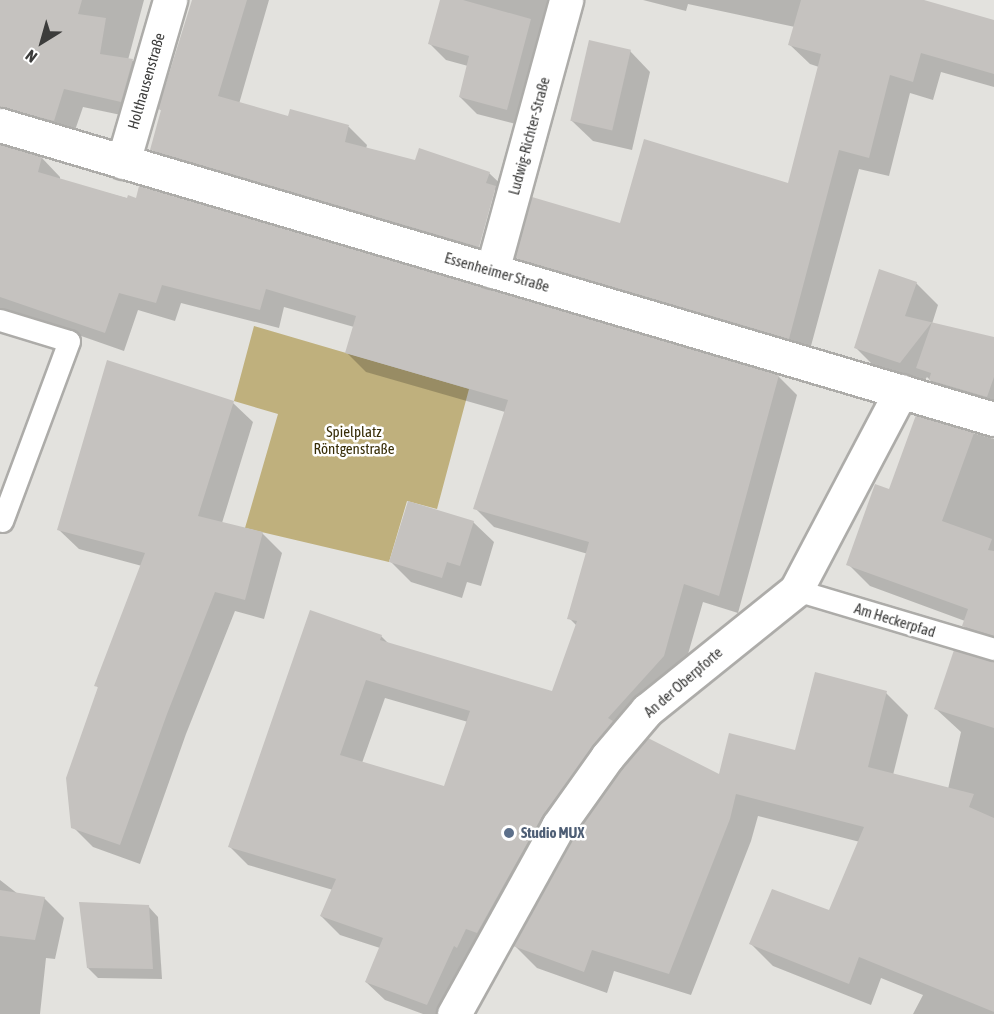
<!DOCTYPE html>
<meta charset="utf-8">
<style>
body{margin:0}
#map{position:relative;width:994px;height:1014px;overflow:hidden;background:#e3e2de;font-family:"Asap Condensed",sans-serif}
div>[style]{position:absolute}
[style*='--x']{left:calc(var(--x)*1px);top:calc(var(--y)*1px);width:calc(var(--w)*1px);rotate:calc(var(--a)*1deg)}
.green>*{inset:0;background:#bfb07d}
.shadow>*{inset:0;background:#0003}
.building>*{inset:0;background:#c5c2bf;transform-origin:0 0}
.roads{filter:drop-shadow(2px 0 #adaca9) drop-shadow(-2px 0 #adaca9) drop-shadow(0 2px #adaca9) drop-shadow(0 -2px #adaca9)}
.lane>*{height:21px;margin:-10.5px;padding:0 10.5px;transform-origin:10.5px;border-radius:10.5px;background:#fff}
.street>*{height:33px;margin:-16.5px;padding:0 16.5px;transform-origin:16.5px;border-radius:16.5px;background:#fff}
.secondary>*{height:33px;margin:-16.5px;padding:0 16.5px;transform-origin:16.5px;border-radius:16.5px;background:#fff}
.dots>*{width:16px;height:16px;translate:-50% -50%;box-sizing:border-box;border:3px solid #fff;border-radius:50%}
span{translate:-50% -50%;white-space:nowrap;text-align:center;line-height:1.15;-webkit-text-stroke:5px #fff;paint-order:stroke}
.street-label{font-size:15px;color:#3c3c3b}
.park-label{font-size:15px;color:#372d07}
.service-label{font-size:15px;color:#4e5e75;font-weight:700}
.left{translate:0 -50%;text-align:left}
.north{position:absolute;left:12px;top:12px;width:60px;height:60px;-webkit-text-stroke:4px #fff;paint-order:stroke;rotate:217deg;font-size:16px;font-weight:700;line-height:24px;text-align:center;color:#3c3c3b}
.north::after{content:'';display:block;margin:auto;width:21px;height:27px;background:#3c3c3b;clip-path:polygon(50% 0,100% 100%,50% 72%,0 100%)}
</style>
<div id="map">
<div class="green">
<i style="clip-path:polygon(254px 326px,469px 389px,437px 509px,407px 501px,389px 562px,245px 528px,278px 414px,234px 401px)"></i>
</div>
<div class="shadow">
<i style="clip-path:polygon(0 0,144px 0,128px 60px,133px 61px,151px 79px,140px 119px,83px 107px,72px 139px,0 139px)"></i>
<i style="clip-path:polygon(evenodd,193px 0,269px 0,239px 104px,289px 118px,349px 127px,367px 145px,366px 149px,416px 162px,489px 173px,508px 191px,498px 265px,170px 168px,152px 149px,162px 112px,160px 109px,193px 0,494px 189px,496px 191px,479px 255px,476px 254px,494px 189px)"></i>
<i style="clip-path:polygon(442px 0,556px 0,524px 126px,477px 114px,460px 97px,468px 66px,446px 60px,430px 44px)"></i>
<i style="clip-path:polygon(643px 0,919px 0,994px 22px,994px 87px,941px 72px,933px 100px,910px 93px,889px 176px,859px 169px,808px 357px,537px 277px,517px 257px,621px 225px,789px 185px,819px 67px,810px 64px,790px 45px,795px 27px,688px 4px,686px 11px)"></i>
<i style="clip-path:polygon(630px 51px,650px 72px,632px 150px,593px 141px,572px 121px)"></i>
<i style="clip-path:polygon(evenodd,0 144px,42px 158px,60px 177px,60px 180px,778px 376px,797px 395px,738px 613px,703px 602px,682px 675px,626px 736px,450px 1014px,423px 1014px,385px 1000px,366px 982px,380px 948px,340px 935px,321px 916px,333px 890px,248px 865px,229px 846px,381px 636px,389px 644px,553px 693px,577px 626px,569px 618px,588px 554px,494px 527px,475px 508px,505px 412px,366px 372px,347px 353px,354px 327px,284px 307px,279px 328px,181px 303px,175px 321px,138px 310px,124px 351px,27px 317px,0 320px,0 144px,385px 698px,468px 722px,445px 788px,362px 763px,385px 698px)"></i>
<i style="clip-path:polygon(916px 283px,938px 305px,932px 324px,994px 338px,994px 414px,952px 402px,927px 377px,922px 384px,877px 369px,855px 347px)"></i>
<i style="clip-path:polygon(233px 403px,253px 422px,222px 523px,262px 533px,282px 553px,264px 619px,235px 611px,186px 734px,140px 864px,93px 847px,73px 827px,99px 689px,96px 685px,142px 566px,79px 549px,59px 530px)"></i>
<i style="clip-path:polygon(917px 417px,994px 439px,994px 651px,986px 648px,964px 626px,965px 621px,870px 586px,848px 564px,890px 491px)"></i>
<i style="clip-path:polygon(473px 522px,494px 542px,481px 586px,467px 582px,462px 598px,411px 582px,391px 562px)"></i>
<i style="clip-path:polygon(994px 663px,994px 1014px,913px 1014px,923px 995px,881px 978px,871px 1005px,773px 966px,751px 944px,830px 912px,860px 842px,758px 816px,751px 841px,691px 995px,614px 971px,607px 993px,537px 968px,515px 946px,720px 776px,796px 752px,886px 693px,908px 715px,893px 775px,948px 789px,961px 732px,936px 709px)"></i>
<i style="clip-path:polygon(0 880px,18px 894px,44px 898px,64px 918px,55px 959px,46px 958px,40px 1014px,0 1014px)"></i>
<i style="clip-path:polygon(148px 906px,158px 917px,162px 979px,98px 978px,88px 968px)"></i>
</div>
<div class="building">
<i style="clip-path:polygon(0 0,82px 0,78px 14px,106px 18px,100px 54px,133px 59px,121px 102px,64px 89px,54px 121px,0 107px)"></i>
<i style="clip-path:polygon(192px 0,247px 0,218px 96px,288px 116px,290px 109px,349px 125px,345px 142px,415px 160px,419px 148px,490px 172px,486px 183px,496px 186px,479px 247px,150px 150px,161px 110px,158px 109px)"></i>
<i style="clip-path:polygon(440px 0,463px 0,531px 19px,507px 110px,459px 97px,469px 56px,428px 44px)"></i>
<i style="clip-path:polygon(801px 0,924px 0,994px 20px,994px 74px,921px 53px,913px 82px,890px 75px,869px 158px,839px 150px,789px 339px,515px 258px,532px 197px,620px 223px,644px 139px,788px 183px,821px 54px,788px 45px)"></i>
<i style="left:589px;top:40px;width:43px;height:83px;rotate:13deg"></i>
<i style="clip-path:polygon(evenodd,0 145px,42px 157px,38px 172px,127px 198px,128px 195px,136px 198px,139px 186px,779px 375px,719px 596px,684px 584px,664px 656px,608px 718px,613px 721px,543px 815px,477px 933px,466px 929px,457px 948px,454px 946px,427px 1005px,365px 982px,383px 938px,320px 916px,336px 879px,228px 847px,310px 610px,382px 635px,380px 640px,552px 691px,577px 621px,567px 619px,589px 542px,473px 509px,508px 400px,345px 353px,356px 316px,266px 289px,260px 310px,162px 285px,156px 303px,119px 293px,105px 333px,0 297px,0 145px,366px 680px,470px 711px,444px 786px,340px 755px,366px 680px)"></i>
<i style="clip-path:polygon(879px 269px,917px 282px,905px 316px,994px 337px,994px 377px,987px 397px,929px 380px,931px 373px,916px 368px,932px 322px,900px 363px,854px 348px)"></i>
<i style="clip-path:polygon(107px 360px,234px 401px,198px 516px,263px 532px,245px 600px,215px 592px,167px 714px,120px 845px,71px 828px,66px 778px,98px 687px,94px 686px,145px 553px,57px 530px)"></i>
<i style="clip-path:polygon(916px 415px,974px 433px,942px 521px,992px 539px,988px 550px,994px 551px,994px 636px,962px 626px,968px 609px,846px 565px,875px 484px,889px 489px)"></i>
<i style="clip-path:polygon(408px 501px,474px 521px,460px 566px,447px 562px,442px 578px,389px 562px)"></i>
<i style="clip-path:polygon(954px 650px,994px 661px,994px 728px,934px 709px)"></i>
<i style="clip-path:polygon(815px 672px,887px 691px,868px 767px,974px 794px,969px 807px,994px 818px,994px 1012px,859px 957px,849px 984px,749px 944px,772px 889px,829px 910px,864px 827px,736px 794px,730px 819px,669px 974px,592px 950px,584px 972px,513px 946px,574px 836px,622px 769px,648px 738px,719px 774px,729px 733px,795px 750px)"></i>
<i style="clip-path:polygon(0 890px,45px 897px,35px 940px,0 936px)"></i>
<i style="clip-path:polygon(79px 902px,149px 905px,153px 969px,87px 968px)"></i>
</div>
<div class="roads">
<div class="lane">
<i style="--x:0;--y:320;--w:72;--a:16.9"></i>
<i style="--x:69;--y:341;--w:192;--a:110.4"></i>
<i style="--x:796;--y:590;--w:207;--a:16.6"></i>
</div>
<div class="street">
<i style="--x:123;--y:162;--w:169;--a:-73.8"></i>
<i style="--x:492;--y:271;--w:281;--a:-74.7"></i>
<i style="--x:454;--y:1014;--w:215;--a:-61"></i>
<i style="--x:558;--y:826;--w:85;--a:-54.6"></i>
<i style="--x:607;--y:757;--w:62;--a:-49.6"></i>
<i style="--x:647;--y:710;--w:191;--a:-38.8"></i>
<i style="--x:796;--y:590;--w:225;--a:-62.2"></i>
</div>
<div class="secondary">
<i style="--x:0;--y:125;--w:1037;--a:16.48"></i>
</div>
</div>
<div class="dots">
<i style="left:509px;top:833px;background:#5c6f8a"></i>
</div>
<div class="street-label">
<span style="left:146px;top:81px;rotate:-74deg">Holthausenstraße</span>
<span style="left:529px;top:136px;rotate:-75deg">Ludwig-Richter-Straße</span>
<span style="left:497px;top:272px;rotate:16deg">Essenheimer Straße</span>
<span style="left:895px;top:620px;rotate:17deg">Am Heckerpfad</span>
<span style="left:683px;top:682px;rotate:-41deg">An der Oberpforte</span>
</div>
<div class="park-label">
<span style="left:354px;top:440px">Spielplatz<br>Röntgenstraße</span>
</div>
<div class="service-label">
<span class="left" style="left:521px;top:833px">Studio MUX</span>
</div>
<div class="north">N</div>
</div>
